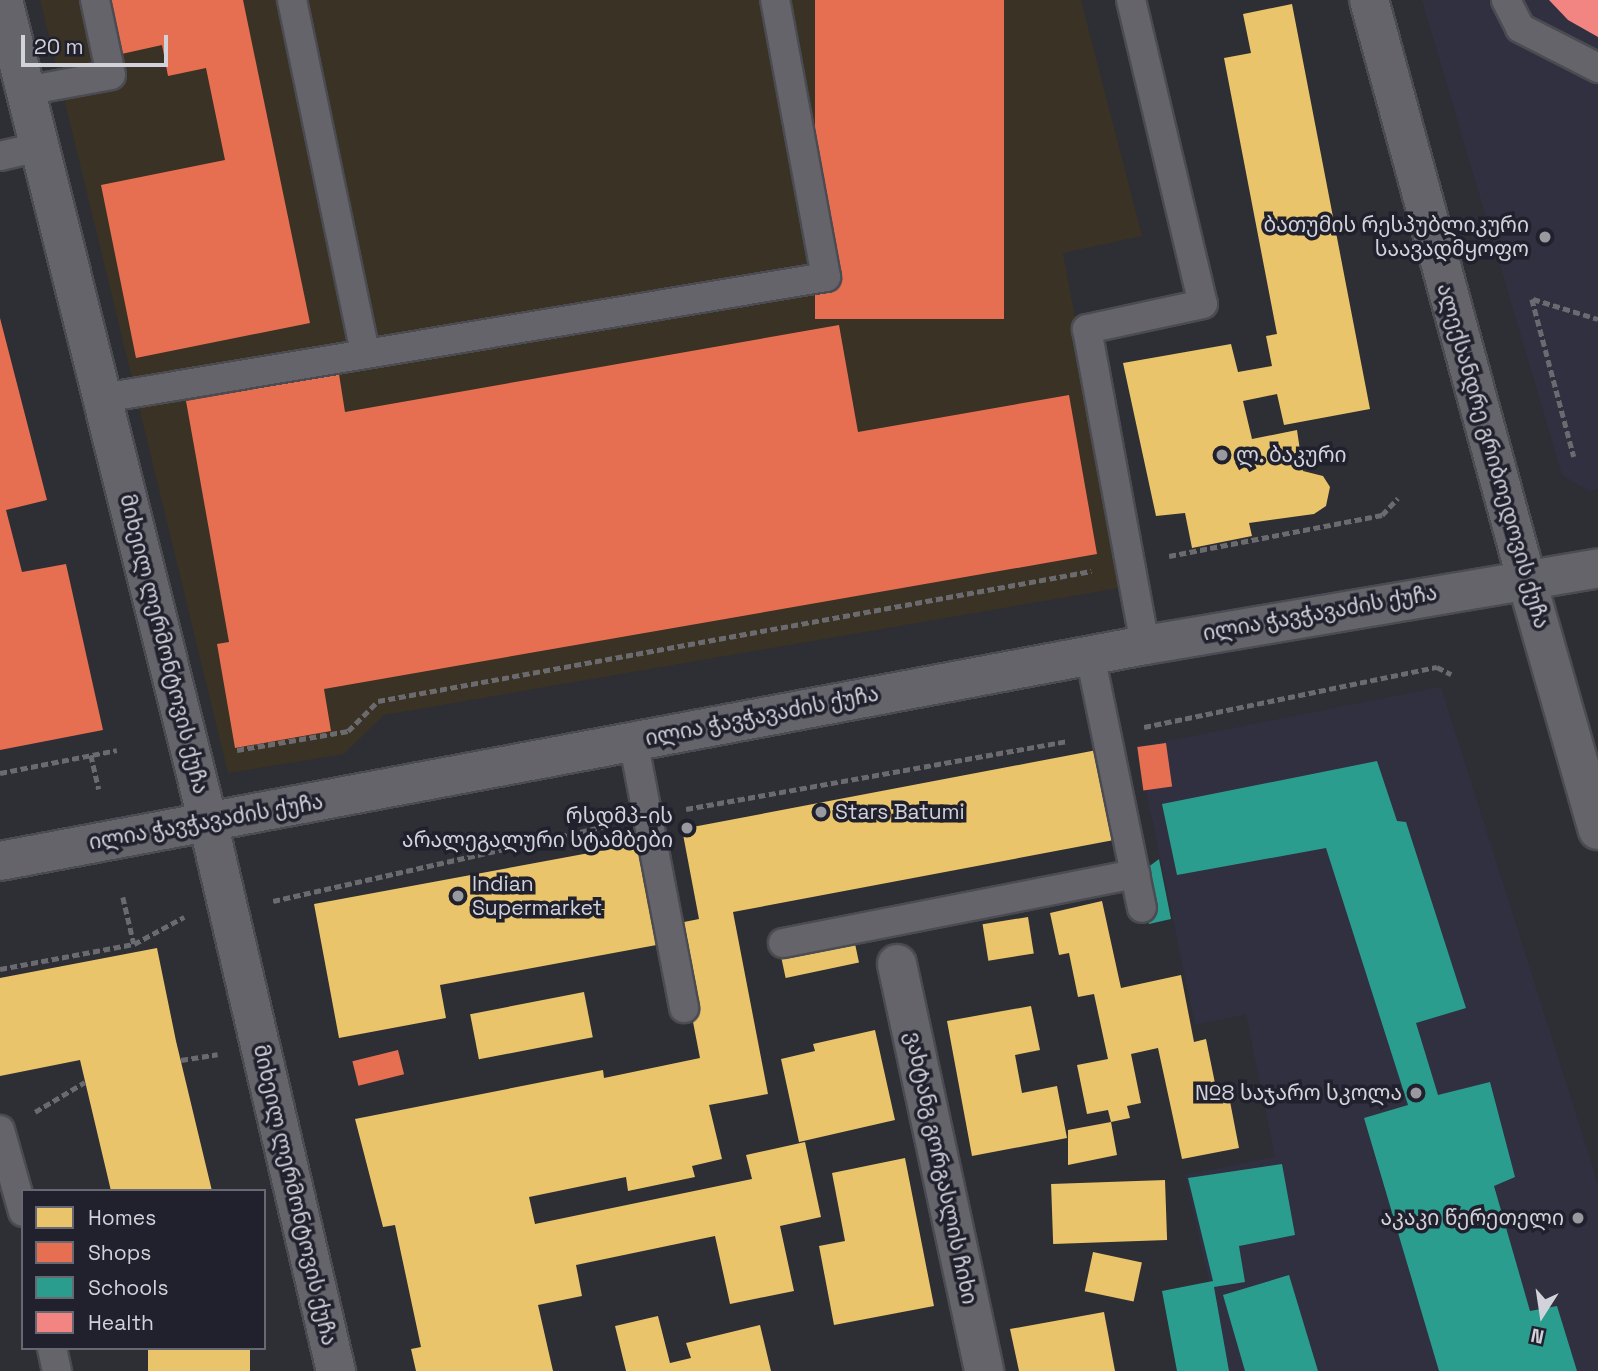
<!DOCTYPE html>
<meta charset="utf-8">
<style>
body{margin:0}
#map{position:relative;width:1598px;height:1371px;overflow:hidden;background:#2e2e35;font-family:"Space Grotesk","Noto Sans Georgian",sans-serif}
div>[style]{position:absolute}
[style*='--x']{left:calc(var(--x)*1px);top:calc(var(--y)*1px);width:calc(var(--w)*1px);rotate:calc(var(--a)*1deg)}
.commercial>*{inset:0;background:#393225}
.built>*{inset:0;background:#303041}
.homes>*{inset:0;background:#e9c46a;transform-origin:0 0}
.shops>*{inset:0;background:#e76f51;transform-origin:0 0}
.schools>*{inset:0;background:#2a9d8f}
.health>*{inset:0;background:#f28482}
.path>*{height:4.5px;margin-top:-2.25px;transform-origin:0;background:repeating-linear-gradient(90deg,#6a6a6f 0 7px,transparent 0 10.5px)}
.roads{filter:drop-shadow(2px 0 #4b4b52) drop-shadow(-2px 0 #4b4b52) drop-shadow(0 2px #4b4b52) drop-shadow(0 -2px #4b4b52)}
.lane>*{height:28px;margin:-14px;padding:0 14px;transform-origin:14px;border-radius:14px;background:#64646a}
.street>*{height:38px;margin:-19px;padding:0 19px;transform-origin:19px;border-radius:19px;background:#64646a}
.secondary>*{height:38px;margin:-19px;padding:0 19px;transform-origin:19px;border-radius:19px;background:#64646a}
.dots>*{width:19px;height:19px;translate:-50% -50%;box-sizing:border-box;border:4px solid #21212e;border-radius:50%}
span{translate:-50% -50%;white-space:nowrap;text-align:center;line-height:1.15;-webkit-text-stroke:7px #21212e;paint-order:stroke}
.poi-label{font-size:21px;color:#d2d2da}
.right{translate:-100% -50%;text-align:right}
.left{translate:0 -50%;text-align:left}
.street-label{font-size:21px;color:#d2d2da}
.legend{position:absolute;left:21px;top:1189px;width:245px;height:161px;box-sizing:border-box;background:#21212e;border:2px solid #686873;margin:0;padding:9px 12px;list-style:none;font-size:21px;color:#d2d2da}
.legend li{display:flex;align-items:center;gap:14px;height:35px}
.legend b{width:35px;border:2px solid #686873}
.north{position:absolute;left:1507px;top:1280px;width:70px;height:70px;-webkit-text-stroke:5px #21212e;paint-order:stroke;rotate:192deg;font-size:19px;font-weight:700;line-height:28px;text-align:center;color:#d2d2da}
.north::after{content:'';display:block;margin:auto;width:24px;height:32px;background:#d2d2da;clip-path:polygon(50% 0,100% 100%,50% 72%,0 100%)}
.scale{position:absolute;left:21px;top:35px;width:147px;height:32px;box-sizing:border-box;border:4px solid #d2d2da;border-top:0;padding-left:9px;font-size:21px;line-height:24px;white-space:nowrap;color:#d2d2da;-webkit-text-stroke:5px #21212e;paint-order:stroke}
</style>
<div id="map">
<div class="commercial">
<i style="clip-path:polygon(40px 0,1081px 0,1142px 236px,1063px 253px,1125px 587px,384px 715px,344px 754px,228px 773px)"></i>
</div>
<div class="built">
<i style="clip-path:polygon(1422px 0,1598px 0,1598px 489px,1589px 491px,1562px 475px)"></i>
<i style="clip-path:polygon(1441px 687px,1598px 1184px,1598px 1371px,1229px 1371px,1185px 1175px,1275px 1157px,1246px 1014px,1195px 1025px,1137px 747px)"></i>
</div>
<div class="homes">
<i style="clip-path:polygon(1292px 4px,1370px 409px,1284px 425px,1277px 394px,1243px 401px,1252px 439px,1297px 430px,1303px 471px,1323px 476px,1330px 487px,1326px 506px,1314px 514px,1249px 523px,1252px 536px,1192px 548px,1185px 513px,1156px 516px,1123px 363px,1231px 344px,1238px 372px,1272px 366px,1266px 336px,1277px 334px,1224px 58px,1251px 53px,1243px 14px)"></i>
<i style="clip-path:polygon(1097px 750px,1114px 840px,733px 912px,768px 1094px,709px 1105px,722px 1159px,692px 1166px,695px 1177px,628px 1191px,626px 1177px,529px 1197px,535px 1224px,752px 1179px,746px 1155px,805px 1142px,821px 1217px,780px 1226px,794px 1291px,730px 1304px,715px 1236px,576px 1265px,582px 1296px,538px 1305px,553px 1371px,416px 1371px,411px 1349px,421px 1347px,395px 1225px,383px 1227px,355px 1119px,603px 1070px,604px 1078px,700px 1058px,674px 924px,699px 919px,682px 829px)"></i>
<i style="clip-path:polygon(643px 843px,662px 944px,440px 985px,446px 1018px,339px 1038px,314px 904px)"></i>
<i style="clip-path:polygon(1102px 901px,1121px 988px,1181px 975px,1194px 1042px,1206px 1039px,1217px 1093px,1228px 1091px,1239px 1148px,1182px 1159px,1158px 1048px,1131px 1054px,1141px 1103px,1127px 1106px,1130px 1118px,1111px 1122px,1108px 1110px,1087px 1114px,1077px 1065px,1108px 1059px,1094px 994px,1078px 997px,1069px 953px,1059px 955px,1050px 913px)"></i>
<i style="left:1028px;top:917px;width:37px;height:46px;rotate:81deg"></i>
<i style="left:854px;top:939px;width:24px;height:75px;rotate:78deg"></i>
<i style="clip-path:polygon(157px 948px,176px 1041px,212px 1191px,111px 1191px,80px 1060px,0 1076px,0 978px)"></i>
<i style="left:584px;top:992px;width:46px;height:116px;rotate:79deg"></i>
<i style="clip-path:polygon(1031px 1006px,1040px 1050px,1015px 1055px,1022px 1093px,1057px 1086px,1067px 1138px,972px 1156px,947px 1021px)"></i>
<i style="clip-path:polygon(875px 1030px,895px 1120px,799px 1142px,781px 1059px,815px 1051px,813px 1044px)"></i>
<i style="clip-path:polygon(1111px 1122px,1117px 1155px,1068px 1165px,1068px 1130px)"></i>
<i style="clip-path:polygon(905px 1158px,934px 1306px,834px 1325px,819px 1246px,845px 1241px,832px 1173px)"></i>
<i style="left:1165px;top:1180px;width:60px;height:114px;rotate:88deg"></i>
<i style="left:1093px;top:1252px;width:50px;height:40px;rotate:12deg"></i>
<i style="clip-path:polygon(1104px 1312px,1115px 1371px,1019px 1371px,1010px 1329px)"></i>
<i style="clip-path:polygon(658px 1316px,670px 1363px,691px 1358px,686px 1343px,760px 1325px,771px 1371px,626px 1371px,615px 1326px)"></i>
<i style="left:148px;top:1348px;width:102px;height:24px"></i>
</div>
<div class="shops">
<i style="clip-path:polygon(87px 0,243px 0,310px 323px,136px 358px,101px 185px,225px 160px,206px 68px,168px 76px,162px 45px,99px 59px)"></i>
<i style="left:815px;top:0;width:189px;height:319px"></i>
<i style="clip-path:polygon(0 318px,47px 500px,6px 510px,22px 572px,66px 564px,103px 730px,0 750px)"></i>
<i style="clip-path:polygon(839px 325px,858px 432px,1069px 395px,1097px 554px,324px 689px,331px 731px,235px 748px,217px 644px,229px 642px,186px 401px,339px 374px,345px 412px)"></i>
<i style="left:1166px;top:743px;width:44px;height:29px;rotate:82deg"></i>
<i style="left:398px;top:1050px;width:25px;height:47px;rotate:76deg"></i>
</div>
<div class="schools">
<i style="clip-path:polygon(1377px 761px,1397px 821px,1406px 822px,1466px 1008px,1416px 1023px,1438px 1095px,1490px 1082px,1515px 1177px,1494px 1186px,1530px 1311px,1557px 1306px,1577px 1371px,1439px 1371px,1364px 1118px,1408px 1105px,1326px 848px,1177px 875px,1162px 804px)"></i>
<i style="clip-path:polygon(1159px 859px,1171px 919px,1149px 924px,1139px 874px)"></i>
<i style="clip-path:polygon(1282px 1164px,1295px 1235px,1239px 1246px,1245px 1282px,1214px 1287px,1229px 1371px,1177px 1371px,1162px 1291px,1213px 1281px,1188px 1178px)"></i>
<i style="clip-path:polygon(1289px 1275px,1318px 1371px,1245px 1371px,1223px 1295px)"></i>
</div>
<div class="health">
<i style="clip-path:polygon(1549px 0,1598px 0,1598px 37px,1568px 20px)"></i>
</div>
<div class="path">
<i style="--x:1532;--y:299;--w:163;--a:75.1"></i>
<i style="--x:1533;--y:299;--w:68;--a:17.1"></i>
<i style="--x:1169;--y:556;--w:217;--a:-10.9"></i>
<i style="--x:1382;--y:515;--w:23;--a:-47"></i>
<i style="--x:1144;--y:727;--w:299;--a:-11.6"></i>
<i style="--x:1437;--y:667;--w:16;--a:27"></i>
<i style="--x:237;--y:750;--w:113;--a:-9.7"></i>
<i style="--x:348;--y:731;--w:42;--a:-45"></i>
<i style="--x:378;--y:701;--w:725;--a:-10.33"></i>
<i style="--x:91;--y:755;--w:35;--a:77"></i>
<i style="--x:0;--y:773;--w:119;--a:-11.1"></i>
<i style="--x:686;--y:809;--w:387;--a:-10.1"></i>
<i style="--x:123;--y:897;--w:48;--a:76.8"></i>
<i style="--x:273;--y:901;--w:344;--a:-12.7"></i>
<i style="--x:0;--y:969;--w:136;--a:-10.6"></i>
<i style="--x:134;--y:944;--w:57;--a:-28.4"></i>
<i style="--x:181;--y:1060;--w:37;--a:-9"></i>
<i style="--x:35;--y:1112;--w:58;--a:-31"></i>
</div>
<div class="roads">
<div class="lane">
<i style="--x:292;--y:0;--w:360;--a:78.3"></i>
<i style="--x:1131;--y:0;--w:312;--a:76.7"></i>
<i style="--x:1203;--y:304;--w:119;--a:167.8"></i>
<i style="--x:1087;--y:329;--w:321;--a:79.6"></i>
<i style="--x:1506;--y:0;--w:31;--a:63"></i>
<i style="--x:1520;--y:28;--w:88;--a:27.1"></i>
<i style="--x:25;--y:91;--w:87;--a:-10.5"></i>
<i style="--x:111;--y:75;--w:77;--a:-102"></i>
<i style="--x:0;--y:156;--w:40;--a:-13"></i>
<i style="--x:103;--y:398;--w:733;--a:-9.5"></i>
<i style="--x:826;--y:277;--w:282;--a:-100.4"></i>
<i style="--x:1090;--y:655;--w:258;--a:78.4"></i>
<i style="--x:633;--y:740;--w:273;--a:79.2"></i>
<i style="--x:783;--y:943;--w:359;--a:-11.1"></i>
<i style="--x:0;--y:1130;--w:85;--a:74.3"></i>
<i style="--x:52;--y:1348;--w:24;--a:78"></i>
</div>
<div class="street">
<i style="--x:3;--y:0;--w:847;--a:76"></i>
<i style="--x:208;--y:822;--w:564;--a:76.88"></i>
<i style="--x:1369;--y:0;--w:599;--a:74.8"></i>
<i style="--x:897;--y:964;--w:416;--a:77.9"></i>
</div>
<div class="secondary">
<i style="--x:1526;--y:578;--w:262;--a:74.1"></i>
<i style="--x:0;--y:861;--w:1165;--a:-10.68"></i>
<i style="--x:1145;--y:645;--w:459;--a:-9.6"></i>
</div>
</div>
<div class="dots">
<i style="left:1545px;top:237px;background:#9999a0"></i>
<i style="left:1222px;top:455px;background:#9999a0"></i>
<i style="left:821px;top:812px;background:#9999a0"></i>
<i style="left:687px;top:828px;background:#9999a0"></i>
<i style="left:458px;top:896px;background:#9999a0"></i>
<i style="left:1416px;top:1093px;background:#9999a0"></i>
<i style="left:1578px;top:1218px;background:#9999a0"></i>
</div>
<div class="poi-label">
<span class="right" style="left:1529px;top:237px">ბათუმის რესპუბლიკური<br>საავადმყოფო</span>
<span class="left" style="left:1236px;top:455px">ლ. ბაკური</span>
<span class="left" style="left:835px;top:812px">Stars Batumi</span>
<span class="right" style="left:673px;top:828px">რსდმპ-ის<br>არალეგალური სტამბები</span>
<span class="left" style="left:472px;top:896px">Indian<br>Supermarket</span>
<span class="right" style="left:1402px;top:1093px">№8 საჯარო სკოლა</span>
<span class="right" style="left:1564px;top:1218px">აკაკი წერეთელი</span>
</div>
<div class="street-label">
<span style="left:1493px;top:456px;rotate:74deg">ალექსანდრე გრიბოედოვის ქუჩა</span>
<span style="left:1320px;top:613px;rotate:-10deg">ილია ჭავჭავაძის ქუჩა</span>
<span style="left:164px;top:644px;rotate:76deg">მიხეილ ლერმონტოვის ქუჩა</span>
<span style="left:762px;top:716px;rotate:-11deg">ილია ჭავჭავაძის ქუჩა</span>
<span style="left:206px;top:822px;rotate:-10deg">ილია ჭავჭავაძის ქუჩა</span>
<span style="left:941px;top:1168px;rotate:78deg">ვახტანგ გორგასლის ჩიხი</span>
<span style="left:295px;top:1195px;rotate:77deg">მიხეილ ლერმონტოვის ქუჩა</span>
</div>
<ul class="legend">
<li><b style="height:19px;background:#e9c46a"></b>Homes</li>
<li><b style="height:19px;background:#e76f51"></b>Shops</li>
<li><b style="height:19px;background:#2a9d8f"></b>Schools</li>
<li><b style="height:19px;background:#f28482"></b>Health</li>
</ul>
<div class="north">N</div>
<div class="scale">20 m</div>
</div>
